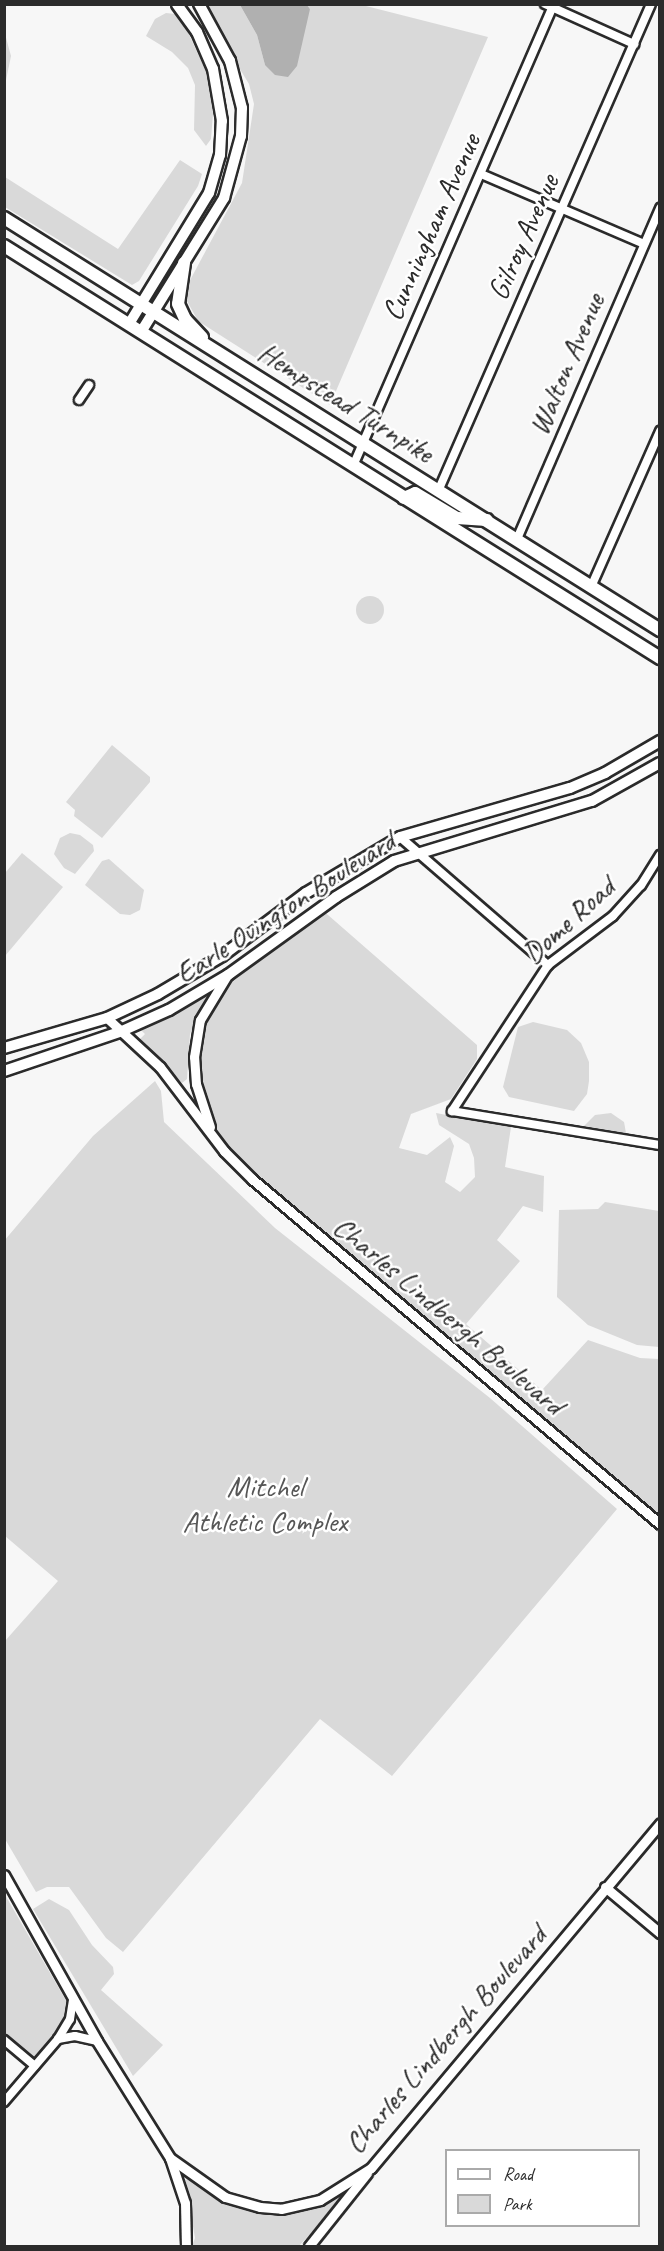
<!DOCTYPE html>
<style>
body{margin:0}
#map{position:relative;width:664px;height:2251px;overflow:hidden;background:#f7f7f7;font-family:Caveat,sans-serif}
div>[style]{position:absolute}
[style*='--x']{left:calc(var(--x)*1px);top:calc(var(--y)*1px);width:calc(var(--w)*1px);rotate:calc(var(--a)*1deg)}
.green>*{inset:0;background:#d9d9d9}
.round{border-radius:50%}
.water>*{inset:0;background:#b0b0b0}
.roads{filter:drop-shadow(2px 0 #2b2b2b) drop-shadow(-2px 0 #2b2b2b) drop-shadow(0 2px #2b2b2b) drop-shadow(0 -2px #2b2b2b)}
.minor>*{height:8px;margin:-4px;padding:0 4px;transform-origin:4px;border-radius:4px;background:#fff}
.tertiary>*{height:9px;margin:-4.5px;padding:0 4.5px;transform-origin:4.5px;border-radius:4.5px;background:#fff}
.secondary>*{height:10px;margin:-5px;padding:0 5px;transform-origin:5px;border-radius:5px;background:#fff}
.primary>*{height:12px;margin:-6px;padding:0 6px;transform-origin:6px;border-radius:6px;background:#fff}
span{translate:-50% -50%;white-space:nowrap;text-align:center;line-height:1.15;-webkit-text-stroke:5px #fff;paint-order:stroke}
.street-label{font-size:30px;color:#2b2b2b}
.park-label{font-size:30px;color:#565656}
.frame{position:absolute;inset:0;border:6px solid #2b2b2b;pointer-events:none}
.legend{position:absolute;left:445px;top:2149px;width:195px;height:78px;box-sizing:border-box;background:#fff;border:2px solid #aaa;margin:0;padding:8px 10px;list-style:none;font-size:18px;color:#2b2b2b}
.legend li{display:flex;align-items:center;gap:12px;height:30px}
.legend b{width:30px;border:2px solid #aaa}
</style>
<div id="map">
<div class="green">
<i style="clip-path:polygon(201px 5px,240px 5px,257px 35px,265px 65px,310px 9px,307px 5px,362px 5px,488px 37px,330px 405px,198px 321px,187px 301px,188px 284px,242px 183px,254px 104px,249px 84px)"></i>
<i style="clip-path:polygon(166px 13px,175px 14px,186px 28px,209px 78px,213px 114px,211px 139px,206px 146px,194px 130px,195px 85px,188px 68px,172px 52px,146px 36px,155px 19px)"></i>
<i style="clip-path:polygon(5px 34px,11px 56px,5px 85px)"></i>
<i style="clip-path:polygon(180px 160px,202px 174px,198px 186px,139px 281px,132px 285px,5px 207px,5px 177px,118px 249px)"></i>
<i class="round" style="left:356px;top:596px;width:28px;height:28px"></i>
<i style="clip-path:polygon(112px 745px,150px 777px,150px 782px,102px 838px,74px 816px,75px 810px,66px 802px)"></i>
<i style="clip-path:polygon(70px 833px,80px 835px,93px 845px,94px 851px,75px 874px,64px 868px,54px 854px,60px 838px)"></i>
<i style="clip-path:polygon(22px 853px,63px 887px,5px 956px,5px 873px)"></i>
<i style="clip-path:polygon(109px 859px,144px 890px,140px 910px,130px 915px,120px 914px,85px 885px,102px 861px)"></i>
<i style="clip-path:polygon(320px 908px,477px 1045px,477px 1059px,451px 1099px,411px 1114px,399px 1148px,427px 1155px,450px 1137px,454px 1146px,445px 1182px,460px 1192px,475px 1177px,474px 1158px,469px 1144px,439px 1125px,436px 1113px,511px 1127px,505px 1167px,544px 1176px,543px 1212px,523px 1206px,497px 1240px,520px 1261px,466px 1324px,542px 1390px,588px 1340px,640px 1358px,659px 1359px,659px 1524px,326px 1244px,214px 1137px,201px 1100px,195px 1044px,215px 992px)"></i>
<i style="clip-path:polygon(208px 993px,190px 1034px,187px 1079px,182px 1083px,140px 1039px,145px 1034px,140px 1029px)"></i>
<i style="clip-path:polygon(533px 1022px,567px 1030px,581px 1043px,589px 1062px,589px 1081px,587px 1094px,574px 1111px,509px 1097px,503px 1087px,518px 1027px)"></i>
<i style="clip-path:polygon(155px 1081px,161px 1091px,164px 1122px,275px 1228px,490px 1398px,617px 1509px,392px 1776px,320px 1719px,123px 1952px,106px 1938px,69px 1887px,47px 1887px,36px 1892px,5px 1839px,5px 1641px,58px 1581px,5px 1536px,4px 1241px,93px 1136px)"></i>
<i style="clip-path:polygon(611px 1113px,624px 1122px,626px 1133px,584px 1126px,595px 1115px)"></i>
<i style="clip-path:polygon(605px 1202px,659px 1211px,659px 1347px,637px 1345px,588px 1325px,557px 1297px,559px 1210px,598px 1209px)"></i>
<i style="clip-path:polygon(4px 1893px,68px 2004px,65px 2023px,35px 2059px,5px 2033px)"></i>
<i style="clip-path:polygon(49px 1899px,69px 1910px,92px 1945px,113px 1967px,114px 1974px,101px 1990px,163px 2045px,133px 2076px,33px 1909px)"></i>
<i style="clip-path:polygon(188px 2179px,212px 2196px,255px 2212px,293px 2214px,355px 2186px,299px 2246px,192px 2246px,195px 2238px,188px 2197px,181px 2181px)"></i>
</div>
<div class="water">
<i style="clip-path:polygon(240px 5px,307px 5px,310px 9px,297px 66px,288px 77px,275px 75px,265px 65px,257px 35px)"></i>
</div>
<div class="roads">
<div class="minor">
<i style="--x:545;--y:4;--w:98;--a:24.2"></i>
<i style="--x:481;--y:174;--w:177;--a:23.2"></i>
<i style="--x:79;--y:400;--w:18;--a:-56"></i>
<i style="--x:353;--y:466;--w:499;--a:-66.5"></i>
<i style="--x:439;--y:489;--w:529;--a:-66.39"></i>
<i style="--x:517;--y:539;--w:361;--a:-66.6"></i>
<i style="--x:591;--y:587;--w:171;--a:-66.1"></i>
<i style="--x:400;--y:837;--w:196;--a:40.9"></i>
<i style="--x:660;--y:855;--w:36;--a:122"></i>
<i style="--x:641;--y:885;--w:42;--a:132.1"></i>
<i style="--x:613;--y:916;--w:81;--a:143"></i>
<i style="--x:548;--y:965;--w:175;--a:123.3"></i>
<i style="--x:452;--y:1111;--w:211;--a:9.3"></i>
<i style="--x:58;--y:2039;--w:17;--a:-10"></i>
<i style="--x:75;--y:2036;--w:23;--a:13"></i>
<i style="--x:4;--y:2040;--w:40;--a:40"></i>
<i style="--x:4;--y:2102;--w:83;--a:-49.4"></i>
<i style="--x:58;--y:2039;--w:23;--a:-59"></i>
<i style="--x:70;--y:2019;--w:18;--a:-81"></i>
</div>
<div class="tertiary">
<i style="--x:107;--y:1018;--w:72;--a:42.8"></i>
<i style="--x:160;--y:1067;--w:106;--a:52.7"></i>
<i style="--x:224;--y:1151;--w:40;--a:45"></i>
<i style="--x:252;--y:1179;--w:534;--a:40.22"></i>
<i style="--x:210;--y:1127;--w:45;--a:-108"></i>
<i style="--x:196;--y:1084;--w:27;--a:-94"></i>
<i style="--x:194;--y:1057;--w:37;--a:-81"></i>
<i style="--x:200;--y:1020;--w:50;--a:-58.8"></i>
<i style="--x:4;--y:1875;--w:190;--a:60.7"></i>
<i style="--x:97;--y:2041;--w:138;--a:58"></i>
<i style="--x:170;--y:2158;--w:67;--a:35.3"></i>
<i style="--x:225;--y:2197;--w:36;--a:16"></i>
<i style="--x:260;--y:2207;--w:21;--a:5"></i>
<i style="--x:281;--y:2209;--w:40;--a:-13"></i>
<i style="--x:320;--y:2200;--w:60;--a:-32.1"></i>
<i style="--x:371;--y:2168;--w:450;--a:-50"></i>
<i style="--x:605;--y:1887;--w:72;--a:39.9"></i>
<i style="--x:170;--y:2158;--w:47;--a:71.6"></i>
<i style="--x:185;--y:2203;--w:43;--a:88.7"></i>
<i style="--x:309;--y:2246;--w:93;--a:-51.5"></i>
</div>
<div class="secondary">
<i style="--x:129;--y:324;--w:153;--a:-58.6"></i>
<i style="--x:209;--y:193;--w:40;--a:-74"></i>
<i style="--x:220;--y:155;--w:34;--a:-87"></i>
<i style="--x:222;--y:121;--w:53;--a:-99.8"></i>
<i style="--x:213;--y:69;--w:40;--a:-113.4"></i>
<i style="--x:197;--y:32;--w:34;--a:-126"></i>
<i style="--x:141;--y:332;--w:158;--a:-58.2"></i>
<i style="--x:224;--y:198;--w:64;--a:-74.7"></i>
<i style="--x:241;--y:136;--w:28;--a:-88"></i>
<i style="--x:242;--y:108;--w:49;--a:-104.3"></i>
<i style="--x:230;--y:61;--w:65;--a:-118.5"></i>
<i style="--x:4;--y:1048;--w:107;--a:-16.2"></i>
<i style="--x:107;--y:1018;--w:56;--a:-25.2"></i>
<i style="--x:158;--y:994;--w:74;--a:-30.7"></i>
<i style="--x:222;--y:956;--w:105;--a:-36.9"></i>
<i style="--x:306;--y:893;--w:109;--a:-30.8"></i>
<i style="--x:400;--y:837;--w:177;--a:-16.1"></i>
<i style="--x:570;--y:788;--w:38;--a:-23"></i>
<i style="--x:605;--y:773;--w:64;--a:-30.2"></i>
<i style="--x:4;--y:1071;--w:125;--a:-18.7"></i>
<i style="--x:122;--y:1031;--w:51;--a:-24.1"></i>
<i style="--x:169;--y:1010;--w:69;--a:-30.7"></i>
<i style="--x:228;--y:975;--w:133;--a:-35.8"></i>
<i style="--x:336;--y:897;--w:68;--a:-31.8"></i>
<i style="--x:394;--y:861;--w:207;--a:-16.9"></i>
<i style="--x:592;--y:801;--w:78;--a:-29.2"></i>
</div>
<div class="primary">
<i style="--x:4;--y:218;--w:775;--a:32.13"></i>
<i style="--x:4;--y:246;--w:775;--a:32.13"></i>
<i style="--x:184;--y:263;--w:41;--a:98.3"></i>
<i style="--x:178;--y:304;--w:17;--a:65"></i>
<i style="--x:185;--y:319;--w:25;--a:47"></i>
<i style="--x:404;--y:498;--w:12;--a:-24"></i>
<i style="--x:415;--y:493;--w:49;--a:30.8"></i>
<i style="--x:457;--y:518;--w:30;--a:4"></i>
</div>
</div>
<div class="street-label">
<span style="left:431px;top:227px;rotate:-66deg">Cunningham Avenue</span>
<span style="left:523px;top:237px;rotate:-66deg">Gilroy Avenue</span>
<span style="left:566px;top:364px;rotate:-67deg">Walton Avenue</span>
<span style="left:346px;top:402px;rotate:32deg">Hempstead Turnpike</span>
<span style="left:285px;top:907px;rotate:-33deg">Earle Ovington Boulevard</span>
<span style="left:568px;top:920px;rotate:-42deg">Dome Road</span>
<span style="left:449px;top:1315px;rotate:40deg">Charles Lindbergh Boulevard</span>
<span style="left:445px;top:2039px;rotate:-49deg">Charles Lindbergh Boulevard</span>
</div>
<div class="park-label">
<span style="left:265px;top:1503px">Mitchel<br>Athletic Complex</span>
</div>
<div class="frame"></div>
<ul class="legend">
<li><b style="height:8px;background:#fff"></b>Road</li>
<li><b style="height:16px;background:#d9d9d9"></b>Park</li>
</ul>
</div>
